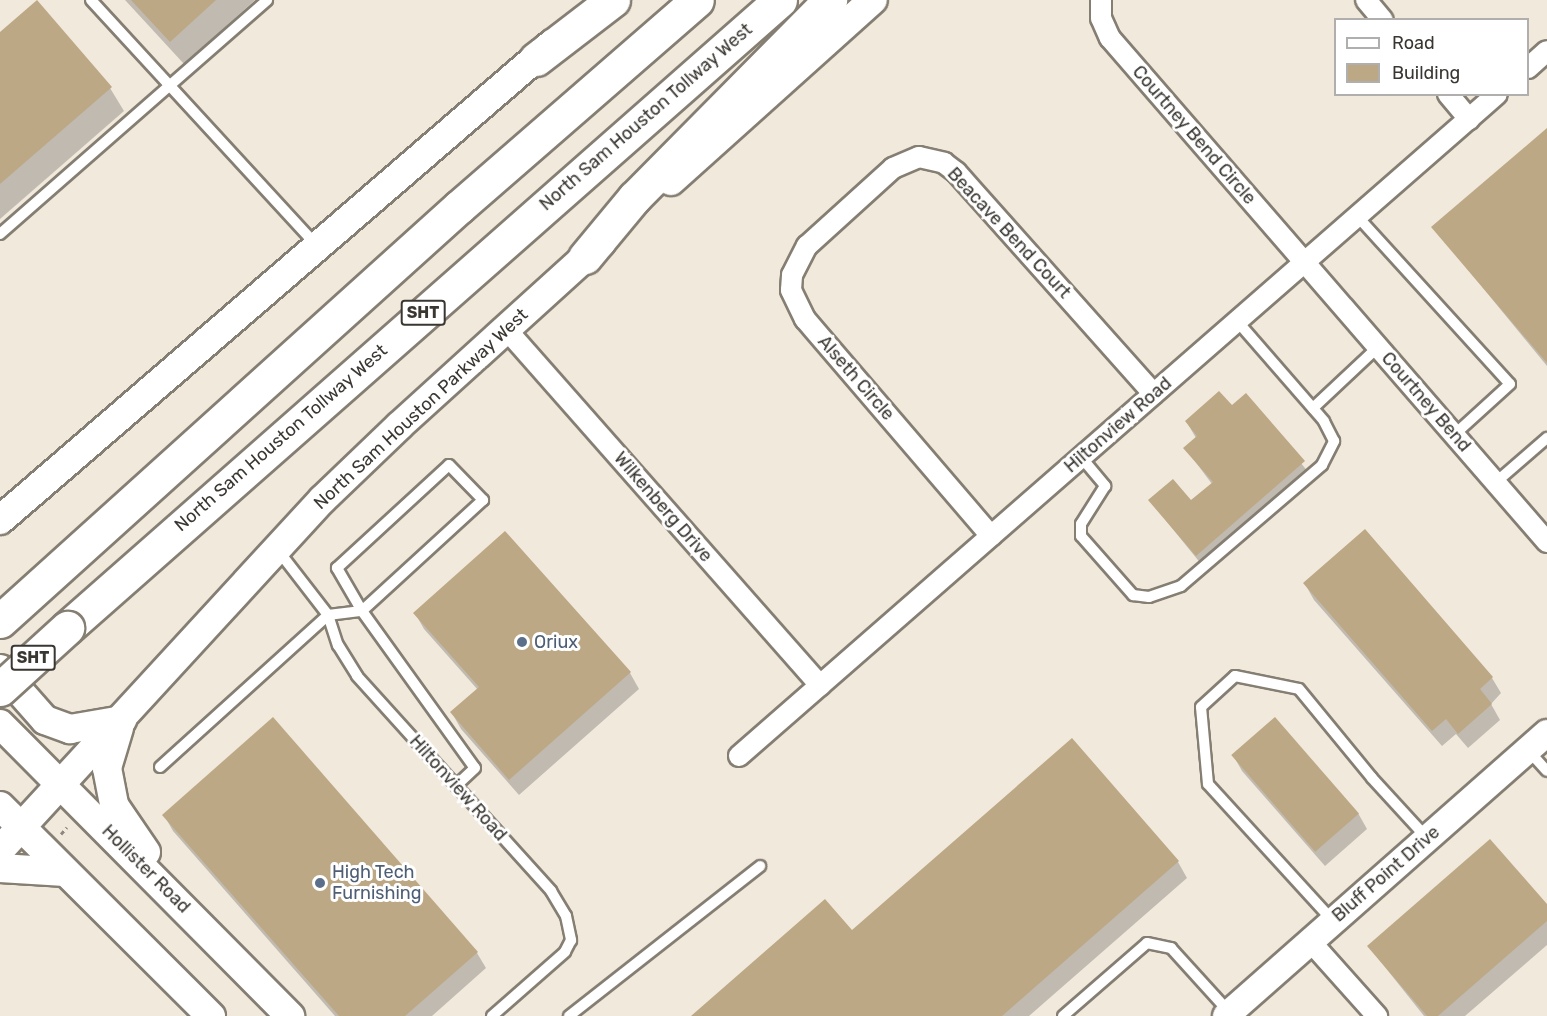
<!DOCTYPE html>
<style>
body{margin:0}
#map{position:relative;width:1547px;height:1016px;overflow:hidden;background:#f1e9dc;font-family:Rubik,sans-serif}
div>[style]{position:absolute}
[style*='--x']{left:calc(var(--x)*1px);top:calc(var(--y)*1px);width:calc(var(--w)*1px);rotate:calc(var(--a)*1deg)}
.shadow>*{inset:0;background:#0003}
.building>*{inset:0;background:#bca885;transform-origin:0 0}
.path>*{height:3px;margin-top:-1.5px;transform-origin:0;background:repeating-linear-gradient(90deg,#8e8880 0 4.5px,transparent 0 7.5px)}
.roads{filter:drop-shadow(2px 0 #857e72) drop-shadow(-2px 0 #857e72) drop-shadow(0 2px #857e72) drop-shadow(0 -2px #857e72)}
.service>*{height:10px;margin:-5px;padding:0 5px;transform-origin:5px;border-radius:5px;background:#fff}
.minor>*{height:20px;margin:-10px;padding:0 10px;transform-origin:10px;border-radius:10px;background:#fff}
.tertiary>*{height:26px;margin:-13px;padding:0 13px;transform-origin:13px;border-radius:13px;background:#fff}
.secondary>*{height:28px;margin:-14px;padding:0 14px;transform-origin:14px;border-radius:14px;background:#fff}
.motorway>*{height:33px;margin:-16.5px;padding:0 16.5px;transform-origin:16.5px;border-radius:16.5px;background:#fff}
.bridges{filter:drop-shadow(2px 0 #857e72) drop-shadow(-2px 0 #857e72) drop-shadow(0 2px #857e72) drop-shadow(0 -2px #857e72)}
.motorway-bridge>*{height:33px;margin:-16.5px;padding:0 16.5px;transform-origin:16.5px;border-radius:16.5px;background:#fff}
.dots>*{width:16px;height:16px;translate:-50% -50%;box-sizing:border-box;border:3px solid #fff;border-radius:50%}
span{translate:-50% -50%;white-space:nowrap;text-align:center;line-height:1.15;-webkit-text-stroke:6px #fff;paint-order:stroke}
.shield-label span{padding:2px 4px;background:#fff;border:2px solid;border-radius:4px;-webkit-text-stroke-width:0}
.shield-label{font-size:16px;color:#3a3732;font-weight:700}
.street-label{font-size:18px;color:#3a3732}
.service-label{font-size:18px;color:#4e5e75}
.left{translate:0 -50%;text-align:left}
.legend{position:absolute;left:1334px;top:18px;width:195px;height:78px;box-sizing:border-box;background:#fff;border:2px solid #b0afad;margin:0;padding:8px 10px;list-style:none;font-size:18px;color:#3a3732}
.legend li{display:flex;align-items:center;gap:12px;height:30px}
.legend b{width:30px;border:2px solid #b0afad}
</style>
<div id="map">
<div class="shadow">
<i style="clip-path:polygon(125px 0,255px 0,184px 64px)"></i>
<i style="clip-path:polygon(0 34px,110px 88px,124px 111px,0 219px)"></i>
<i style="clip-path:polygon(1547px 130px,1547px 366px,1433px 227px)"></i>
<i style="clip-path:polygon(1246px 395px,1313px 478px,1206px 570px,1150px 501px,1191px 502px,1212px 484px,1185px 448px,1196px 438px,1186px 421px,1231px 408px)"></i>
<i style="clip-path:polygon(1305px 584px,1492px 678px,1501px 693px,1491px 704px,1500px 720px,1468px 748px,1456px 734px,1442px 746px,1314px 600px)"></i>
<i style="clip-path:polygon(415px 613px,630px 673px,639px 689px,519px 795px,461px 729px,452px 713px,478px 690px,424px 629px)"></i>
<i style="clip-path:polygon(1071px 740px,1178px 862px,1187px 878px,1029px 1016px,693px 1016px,852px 932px)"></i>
<i style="clip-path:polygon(1233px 755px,1358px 813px,1367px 829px,1325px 866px,1242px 771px)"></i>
<i style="clip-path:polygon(164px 815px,477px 953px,486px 968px,432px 1016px,335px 1016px,173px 831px)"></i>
<i style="clip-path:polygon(1547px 907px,1547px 945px,1465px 1016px,1424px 1016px,1369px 947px)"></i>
</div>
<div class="building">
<i style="clip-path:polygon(37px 0,112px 87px,0 184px,0 32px)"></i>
<i style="clip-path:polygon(131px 0,216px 0,170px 42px)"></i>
<i style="clip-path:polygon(1547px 128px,1547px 363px,1431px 227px)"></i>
<i style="clip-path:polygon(1219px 391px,1232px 405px,1246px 393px,1305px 461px,1196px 556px,1148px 500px,1173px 479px,1191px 500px,1213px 482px,1183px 448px,1197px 436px,1185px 421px)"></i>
<i style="clip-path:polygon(1365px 529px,1493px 677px,1480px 689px,1492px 704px,1458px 734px,1446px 719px,1432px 731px,1303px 583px)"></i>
<i style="clip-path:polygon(505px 531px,631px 672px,509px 780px,450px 712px,479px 687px,413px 613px)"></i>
<i style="clip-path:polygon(273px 717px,478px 952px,405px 1016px,339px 1016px,162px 815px)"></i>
<i style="left:1275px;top:717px;width:128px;height:58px;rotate:49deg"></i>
<i style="clip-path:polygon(1072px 738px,1179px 861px,1002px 1016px,691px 1016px,825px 899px,852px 930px)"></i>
<i style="clip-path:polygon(1490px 839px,1547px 904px,1547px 921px,1438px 1016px,1427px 1016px,1367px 946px)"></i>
</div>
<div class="path">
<i style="--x:61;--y:834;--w:9;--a:-49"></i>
</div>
<div class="roads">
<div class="service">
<i style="--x:91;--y:0;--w:333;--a:47.4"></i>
<i style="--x:1357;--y:216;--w:227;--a:47.7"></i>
<i style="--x:1510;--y:384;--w:76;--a:137.7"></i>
<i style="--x:0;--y:234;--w:355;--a:-41.2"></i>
<i style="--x:1313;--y:408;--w:89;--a:-43.2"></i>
<i style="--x:1081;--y:457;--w:38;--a:50"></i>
<i style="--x:1105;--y:486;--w:45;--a:122.3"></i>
<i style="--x:1081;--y:524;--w:12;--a:90"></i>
<i style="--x:1081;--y:536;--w:79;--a:48.6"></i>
<i style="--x:1133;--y:595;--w:16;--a:7"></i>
<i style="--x:1149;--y:597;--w:34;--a:-19"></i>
<i style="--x:1181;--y:586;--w:186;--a:-40.6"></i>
<i style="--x:1322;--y:465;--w:27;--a:-63"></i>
<i style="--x:1334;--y:441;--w:22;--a:-117"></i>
<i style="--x:1324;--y:421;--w:133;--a:-131"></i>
<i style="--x:449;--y:465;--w:49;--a:45.8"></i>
<i style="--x:483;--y:500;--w:164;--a:137.5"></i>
<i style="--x:362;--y:611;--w:50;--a:-120.2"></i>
<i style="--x:337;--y:568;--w:152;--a:-42.6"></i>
<i style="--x:1495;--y:483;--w:69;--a:-40.9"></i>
<i style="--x:277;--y:549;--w:83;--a:52.3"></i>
<i style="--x:328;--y:615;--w:32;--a:72"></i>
<i style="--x:338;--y:645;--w:36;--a:58"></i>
<i style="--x:357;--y:676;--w:290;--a:47.9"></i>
<i style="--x:551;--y:891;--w:29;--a:59"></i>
<i style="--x:566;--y:916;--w:25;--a:78"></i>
<i style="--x:571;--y:940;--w:13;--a:117"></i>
<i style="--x:565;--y:952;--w:97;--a:138.8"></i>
<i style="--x:1528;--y:750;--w:28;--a:48"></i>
<i style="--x:160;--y:767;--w:227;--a:-42.1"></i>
<i style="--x:328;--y:615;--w:34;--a:-7"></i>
<i style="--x:362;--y:611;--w:193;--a:54.3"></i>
<i style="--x:475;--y:768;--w:26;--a:137"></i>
<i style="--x:1333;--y:921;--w:185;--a:-132.4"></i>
<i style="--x:1208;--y:784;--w:77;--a:-95.2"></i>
<i style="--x:1201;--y:707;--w:46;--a:-42.4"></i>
<i style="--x:1235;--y:676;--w:65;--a:11.5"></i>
<i style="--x:1299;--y:689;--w:115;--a:50.6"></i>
<i style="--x:1372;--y:778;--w:81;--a:47.5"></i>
<i style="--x:569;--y:1016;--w:243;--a:-38.1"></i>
<i style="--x:1063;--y:1016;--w:111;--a:-41"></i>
<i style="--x:1147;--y:943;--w:25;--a:12"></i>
<i style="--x:1171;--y:948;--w:86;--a:47.8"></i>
</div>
<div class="minor">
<i style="--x:1101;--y:0;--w:18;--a:90"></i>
<i style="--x:1101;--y:18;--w:22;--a:66"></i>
<i style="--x:1110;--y:38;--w:667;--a:49.07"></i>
<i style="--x:1366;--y:0;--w:26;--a:50"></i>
<i style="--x:1528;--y:68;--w:25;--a:-42"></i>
<i style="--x:1448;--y:94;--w:33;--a:50"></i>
<i style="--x:506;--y:329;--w:475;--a:48.6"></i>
<i style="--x:991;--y:536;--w:286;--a:-130.6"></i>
<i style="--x:805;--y:319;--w:32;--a:-116"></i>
<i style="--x:791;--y:290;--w:15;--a:-86"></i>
<i style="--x:792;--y:275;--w:33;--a:-63"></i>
<i style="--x:807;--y:246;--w:116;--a:-42.2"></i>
<i style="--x:893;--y:168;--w:28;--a:-23"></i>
<i style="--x:919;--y:157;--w:26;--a:13"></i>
<i style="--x:944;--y:163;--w:15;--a:37"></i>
<i style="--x:956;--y:172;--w:297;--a:48.3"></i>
<i style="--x:739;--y:756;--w:1006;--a:-41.13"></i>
<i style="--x:1310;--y:941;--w:101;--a:48.2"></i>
</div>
<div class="tertiary">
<i style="--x:1226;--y:1016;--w:428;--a:-41.4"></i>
</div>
<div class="secondary">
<i style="--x:671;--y:181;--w:271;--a:-41.9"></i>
<i style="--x:0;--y:520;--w:729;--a:-40.77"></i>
<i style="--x:0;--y:669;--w:68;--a:48.6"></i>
<i style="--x:45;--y:720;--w:27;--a:20"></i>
<i style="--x:70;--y:729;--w:53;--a:-9.8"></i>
<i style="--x:0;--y:724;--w:412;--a:45.2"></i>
<i style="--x:119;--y:728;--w:42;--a:106.7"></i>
<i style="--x:107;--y:768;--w:38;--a:79"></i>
<i style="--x:114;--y:805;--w:57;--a:55.8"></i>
<i style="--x:0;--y:806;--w:298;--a:44.9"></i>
<i style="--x:0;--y:850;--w:477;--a:-47.4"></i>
<i style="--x:323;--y:499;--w:105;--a:-43.8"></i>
<i style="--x:399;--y:426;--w:273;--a:-42.2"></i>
<i style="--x:0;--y:868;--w:65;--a:3.5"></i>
</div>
<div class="motorway">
<i style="--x:536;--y:59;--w:97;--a:-37.5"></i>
<i style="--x:585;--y:257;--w:77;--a:-50.3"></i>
<i style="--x:634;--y:198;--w:279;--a:-45.3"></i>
<i style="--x:0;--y:621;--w:618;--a:-42.05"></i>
<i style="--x:459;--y:207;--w:315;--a:-41"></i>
<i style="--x:67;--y:628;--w:950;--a:-41.37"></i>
</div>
</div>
<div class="bridges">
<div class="motorway-bridge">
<i style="--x:0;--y:689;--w:91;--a:-42.3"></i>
</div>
</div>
<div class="dots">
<i style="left:522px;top:642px;background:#5c6f8a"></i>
<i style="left:320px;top:883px;background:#5c6f8a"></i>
</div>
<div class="shield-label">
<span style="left:423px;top:313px">SHT</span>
<span style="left:33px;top:658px">SHT</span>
</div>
<div class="street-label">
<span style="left:646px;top:117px;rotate:-41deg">North Sam Houston Tollway West</span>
<span style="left:1194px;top:135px;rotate:49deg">Courtney Bend Circle</span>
<span style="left:1009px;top:233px;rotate:47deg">Beacave Bend Court</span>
<span style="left:856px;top:378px;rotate:49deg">Alseth Circle</span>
<span style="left:1426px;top:402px;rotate:49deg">Courtney Bend</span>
<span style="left:421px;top:409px;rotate:-43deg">North Sam Houston Parkway West</span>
<span style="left:1118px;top:425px;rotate:-41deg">Hiltonview Road</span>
<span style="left:281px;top:438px;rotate:-41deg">North Sam Houston Tollway West</span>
<span style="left:663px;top:507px;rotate:49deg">Wilkenberg Drive</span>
<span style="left:458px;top:788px;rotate:48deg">Hiltonview Road</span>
<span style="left:146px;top:869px;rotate:45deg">Hollister Road</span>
<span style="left:1386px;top:874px;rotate:-41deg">Bluff Point Drive</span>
</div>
<div class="service-label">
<span class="left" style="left:534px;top:642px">Oriux</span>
<span class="left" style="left:332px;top:883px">High Tech<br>Furnishing</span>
</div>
<ul class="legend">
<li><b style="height:8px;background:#fff"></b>Road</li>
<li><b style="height:16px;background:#bca885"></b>Building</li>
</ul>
</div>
